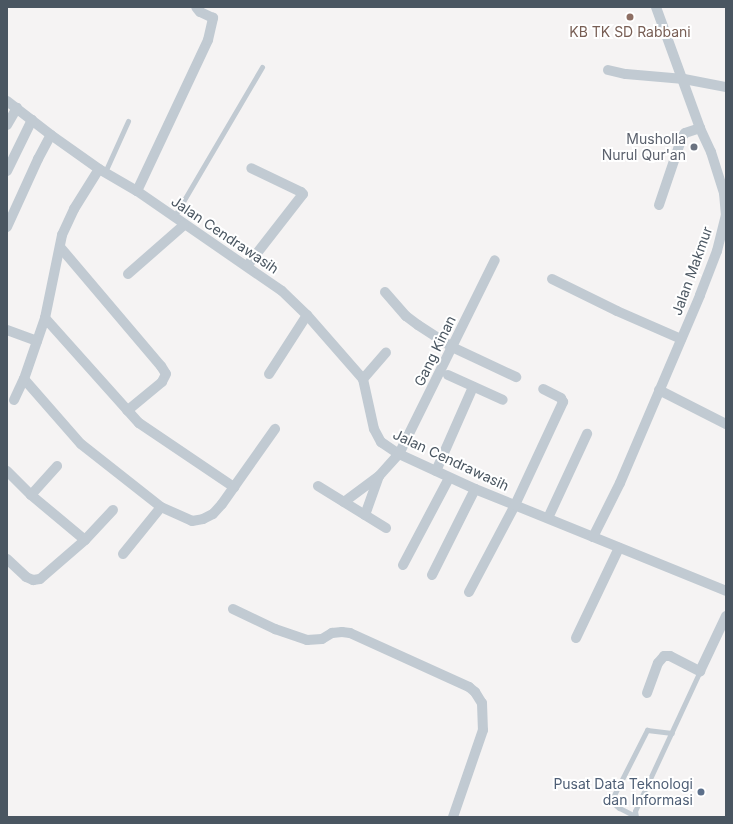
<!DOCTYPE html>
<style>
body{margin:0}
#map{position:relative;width:733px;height:824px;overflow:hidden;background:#f5f3f3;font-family:Inter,sans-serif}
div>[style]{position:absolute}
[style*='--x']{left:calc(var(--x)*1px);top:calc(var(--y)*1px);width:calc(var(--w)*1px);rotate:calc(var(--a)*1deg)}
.service>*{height:5px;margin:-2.5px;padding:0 2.5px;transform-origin:2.5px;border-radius:2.5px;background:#c1cad2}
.minor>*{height:10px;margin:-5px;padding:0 5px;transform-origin:5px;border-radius:5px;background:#c1cad2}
.dots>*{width:11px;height:11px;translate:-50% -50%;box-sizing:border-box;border:2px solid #fff;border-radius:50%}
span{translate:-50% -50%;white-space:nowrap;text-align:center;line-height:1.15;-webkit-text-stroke:4px #fff;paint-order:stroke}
.education-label{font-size:14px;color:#785e54}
.worship-label{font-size:14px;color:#5b616d}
.right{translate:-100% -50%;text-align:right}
.street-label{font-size:14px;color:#4a5661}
.service-label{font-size:14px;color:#4e5e75}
.frame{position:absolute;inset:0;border:8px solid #4a5661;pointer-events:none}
</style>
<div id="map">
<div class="service">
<i style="--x:105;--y:172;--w:56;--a:-65.7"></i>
<i style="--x:174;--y:217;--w:174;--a:-59.6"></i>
<i style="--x:635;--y:816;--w:18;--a:-153"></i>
<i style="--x:619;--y:808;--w:11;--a:-139"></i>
<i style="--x:611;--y:801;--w:80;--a:-63.1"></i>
<i style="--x:647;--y:730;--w:25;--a:7"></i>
<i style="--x:636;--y:817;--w:6;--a:-99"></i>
<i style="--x:635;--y:811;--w:154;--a:-65.1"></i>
</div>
<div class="minor">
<i style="--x:608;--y:70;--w:18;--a:13"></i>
<i style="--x:626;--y:74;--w:58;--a:4.9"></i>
<i style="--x:684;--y:79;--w:43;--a:10.8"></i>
<i style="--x:7;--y:101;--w:56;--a:37.7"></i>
<i style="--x:51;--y:135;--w:59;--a:35.3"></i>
<i style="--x:99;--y:169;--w:44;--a:30.1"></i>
<i style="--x:137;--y:191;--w:176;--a:34.6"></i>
<i style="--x:282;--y:291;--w:35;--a:44"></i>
<i style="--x:307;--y:315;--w:85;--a:48.8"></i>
<i style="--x:363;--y:379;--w:51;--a:77.6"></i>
<i style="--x:374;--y:429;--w:15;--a:62"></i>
<i style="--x:381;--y:442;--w:22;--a:34"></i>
<i style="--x:399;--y:454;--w:84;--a:24.7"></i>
<i style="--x:475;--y:489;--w:271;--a:22.1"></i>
<i style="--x:7;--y:125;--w:20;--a:-60"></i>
<i style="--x:7;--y:171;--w:57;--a:-63.9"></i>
<i style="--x:137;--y:191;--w:167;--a:-64.8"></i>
<i style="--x:208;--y:40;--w:23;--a:-77"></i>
<i style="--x:213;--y:18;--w:14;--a:-155"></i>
<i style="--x:200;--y:12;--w:6;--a:-129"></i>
<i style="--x:659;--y:205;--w:72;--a:-71.3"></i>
<i style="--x:682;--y:137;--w:5;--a:-53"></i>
<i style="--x:685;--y:133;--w:16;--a:-18"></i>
<i style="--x:7;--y:227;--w:75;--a:-65.5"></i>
<i style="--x:38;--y:159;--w:27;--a:-62"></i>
<i style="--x:60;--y:247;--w:156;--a:49.7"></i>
<i style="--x:161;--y:366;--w:9;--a:58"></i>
<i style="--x:166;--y:374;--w:9;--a:117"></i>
<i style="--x:162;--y:382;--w:45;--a:140.4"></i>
<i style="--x:247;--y:266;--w:91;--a:-52.1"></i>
<i style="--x:303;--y:194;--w:3;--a:-135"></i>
<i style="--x:301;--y:192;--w:55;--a:-154.4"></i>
<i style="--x:128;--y:274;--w:74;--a:-41.2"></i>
<i style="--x:552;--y:279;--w:72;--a:26.2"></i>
<i style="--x:617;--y:311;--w:70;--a:23.6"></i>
<i style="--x:385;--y:292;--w:32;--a:49"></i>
<i style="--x:406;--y:316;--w:15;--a:37"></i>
<i style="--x:418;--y:325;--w:40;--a:32.9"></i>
<i style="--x:452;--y:347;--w:71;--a:25.1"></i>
<i style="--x:45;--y:318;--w:141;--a:48.2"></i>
<i style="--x:139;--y:423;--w:115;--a:34"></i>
<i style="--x:7;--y:330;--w:32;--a:20"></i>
<i style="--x:269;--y:374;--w:70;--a:-57.2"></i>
<i style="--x:448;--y:375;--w:60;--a:24.4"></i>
<i style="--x:24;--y:379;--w:86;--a:48.8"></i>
<i style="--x:81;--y:444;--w:102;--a:38.2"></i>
<i style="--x:161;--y:507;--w:34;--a:24"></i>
<i style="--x:192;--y:521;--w:11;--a:-10"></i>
<i style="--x:203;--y:519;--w:11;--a:-27"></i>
<i style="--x:213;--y:514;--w:13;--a:-48"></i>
<i style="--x:222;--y:504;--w:92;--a:-54.8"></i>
<i style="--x:363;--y:379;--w:35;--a:-49"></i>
<i style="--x:659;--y:390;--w:75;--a:26.9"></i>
<i style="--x:14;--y:400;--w:23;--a:-65"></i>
<i style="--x:24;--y:379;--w:65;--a:-71"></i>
<i style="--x:45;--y:318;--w:85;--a:-78.4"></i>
<i style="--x:62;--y:235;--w:29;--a:-65"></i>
<i style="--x:74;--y:209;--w:47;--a:-58"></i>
<i style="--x:7;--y:471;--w:34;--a:45"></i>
<i style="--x:31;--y:495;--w:70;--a:39.8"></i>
<i style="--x:436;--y:471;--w:92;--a:-66.2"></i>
<i style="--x:318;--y:486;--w:80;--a:31.7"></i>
<i style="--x:31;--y:495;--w:39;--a:-48"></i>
<i style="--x:344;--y:502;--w:44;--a:-36.6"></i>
<i style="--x:379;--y:476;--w:30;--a:-48"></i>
<i style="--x:399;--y:454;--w:216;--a:-63.7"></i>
<i style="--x:365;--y:515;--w:41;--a:-70.3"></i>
<i style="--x:548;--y:518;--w:93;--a:-65.1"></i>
<i style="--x:593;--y:537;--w:60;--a:-63.4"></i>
<i style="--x:620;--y:483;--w:204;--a:-66.9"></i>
<i style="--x:700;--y:295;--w:47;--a:-68.9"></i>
<i style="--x:717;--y:251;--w:36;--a:-76"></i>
<i style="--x:726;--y:216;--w:23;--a:-95"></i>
<i style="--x:724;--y:193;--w:43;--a:-107.6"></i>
<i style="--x:711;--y:152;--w:26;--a:-115"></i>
<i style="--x:700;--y:128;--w:129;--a:-110"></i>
<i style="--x:123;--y:554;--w:60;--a:-51"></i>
<i style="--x:7;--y:559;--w:26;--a:43"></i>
<i style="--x:26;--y:577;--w:8;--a:23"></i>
<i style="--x:33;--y:580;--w:7;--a:-8"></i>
<i style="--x:40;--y:579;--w:60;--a:-40.9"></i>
<i style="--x:85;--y:540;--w:41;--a:-47"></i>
<i style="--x:403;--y:565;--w:98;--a:-62.1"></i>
<i style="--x:432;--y:575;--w:96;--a:-63.4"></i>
<i style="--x:469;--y:592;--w:98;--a:-62.1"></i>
<i style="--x:515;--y:505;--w:114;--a:-65"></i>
<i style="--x:563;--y:402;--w:4;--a:-117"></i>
<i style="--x:561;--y:398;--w:20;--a:-153"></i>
<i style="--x:233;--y:609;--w:47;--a:25.5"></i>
<i style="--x:275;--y:629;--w:34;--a:19"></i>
<i style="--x:307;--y:640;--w:15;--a:-4"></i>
<i style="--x:322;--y:639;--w:12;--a:-31"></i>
<i style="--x:332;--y:633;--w:10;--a:-6"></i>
<i style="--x:342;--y:632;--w:8;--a:7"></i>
<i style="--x:350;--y:633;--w:131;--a:24.4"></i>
<i style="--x:469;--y:687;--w:8;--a:40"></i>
<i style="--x:475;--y:692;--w:13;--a:58"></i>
<i style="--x:482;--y:703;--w:27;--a:88"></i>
<i style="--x:483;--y:730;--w:92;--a:109"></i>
<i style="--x:576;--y:638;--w:100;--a:-64.5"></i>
<i style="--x:647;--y:693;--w:32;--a:-70"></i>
<i style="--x:658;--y:663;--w:9;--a:-49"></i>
<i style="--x:664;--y:656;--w:6;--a:0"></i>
<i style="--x:670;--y:656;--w:34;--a:27"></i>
<i style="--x:700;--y:671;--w:61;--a:-64.7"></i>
</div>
<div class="dots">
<i style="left:630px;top:17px;background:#8d6e63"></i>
<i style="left:694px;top:147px;background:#6b7280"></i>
<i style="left:701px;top:792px;background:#5c6f8a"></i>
</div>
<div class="education-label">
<span style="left:630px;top:32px">KB TK SD Rabbani</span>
</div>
<div class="worship-label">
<span class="right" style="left:686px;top:147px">Musholla<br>Nurul Qur'an</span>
</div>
<div class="street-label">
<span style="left:225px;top:235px;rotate:34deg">Jalan Cendrawasih</span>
<span style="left:692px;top:271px;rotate:-70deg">Jalan Makmur</span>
<span style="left:435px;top:351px;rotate:-64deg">Gang Kinan</span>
<span style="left:451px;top:460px;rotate:25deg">Jalan Cendrawasih</span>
</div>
<div class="service-label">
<span class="right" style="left:693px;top:792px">Pusat Data Teknologi<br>dan Informasi</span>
</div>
<div class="frame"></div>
</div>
